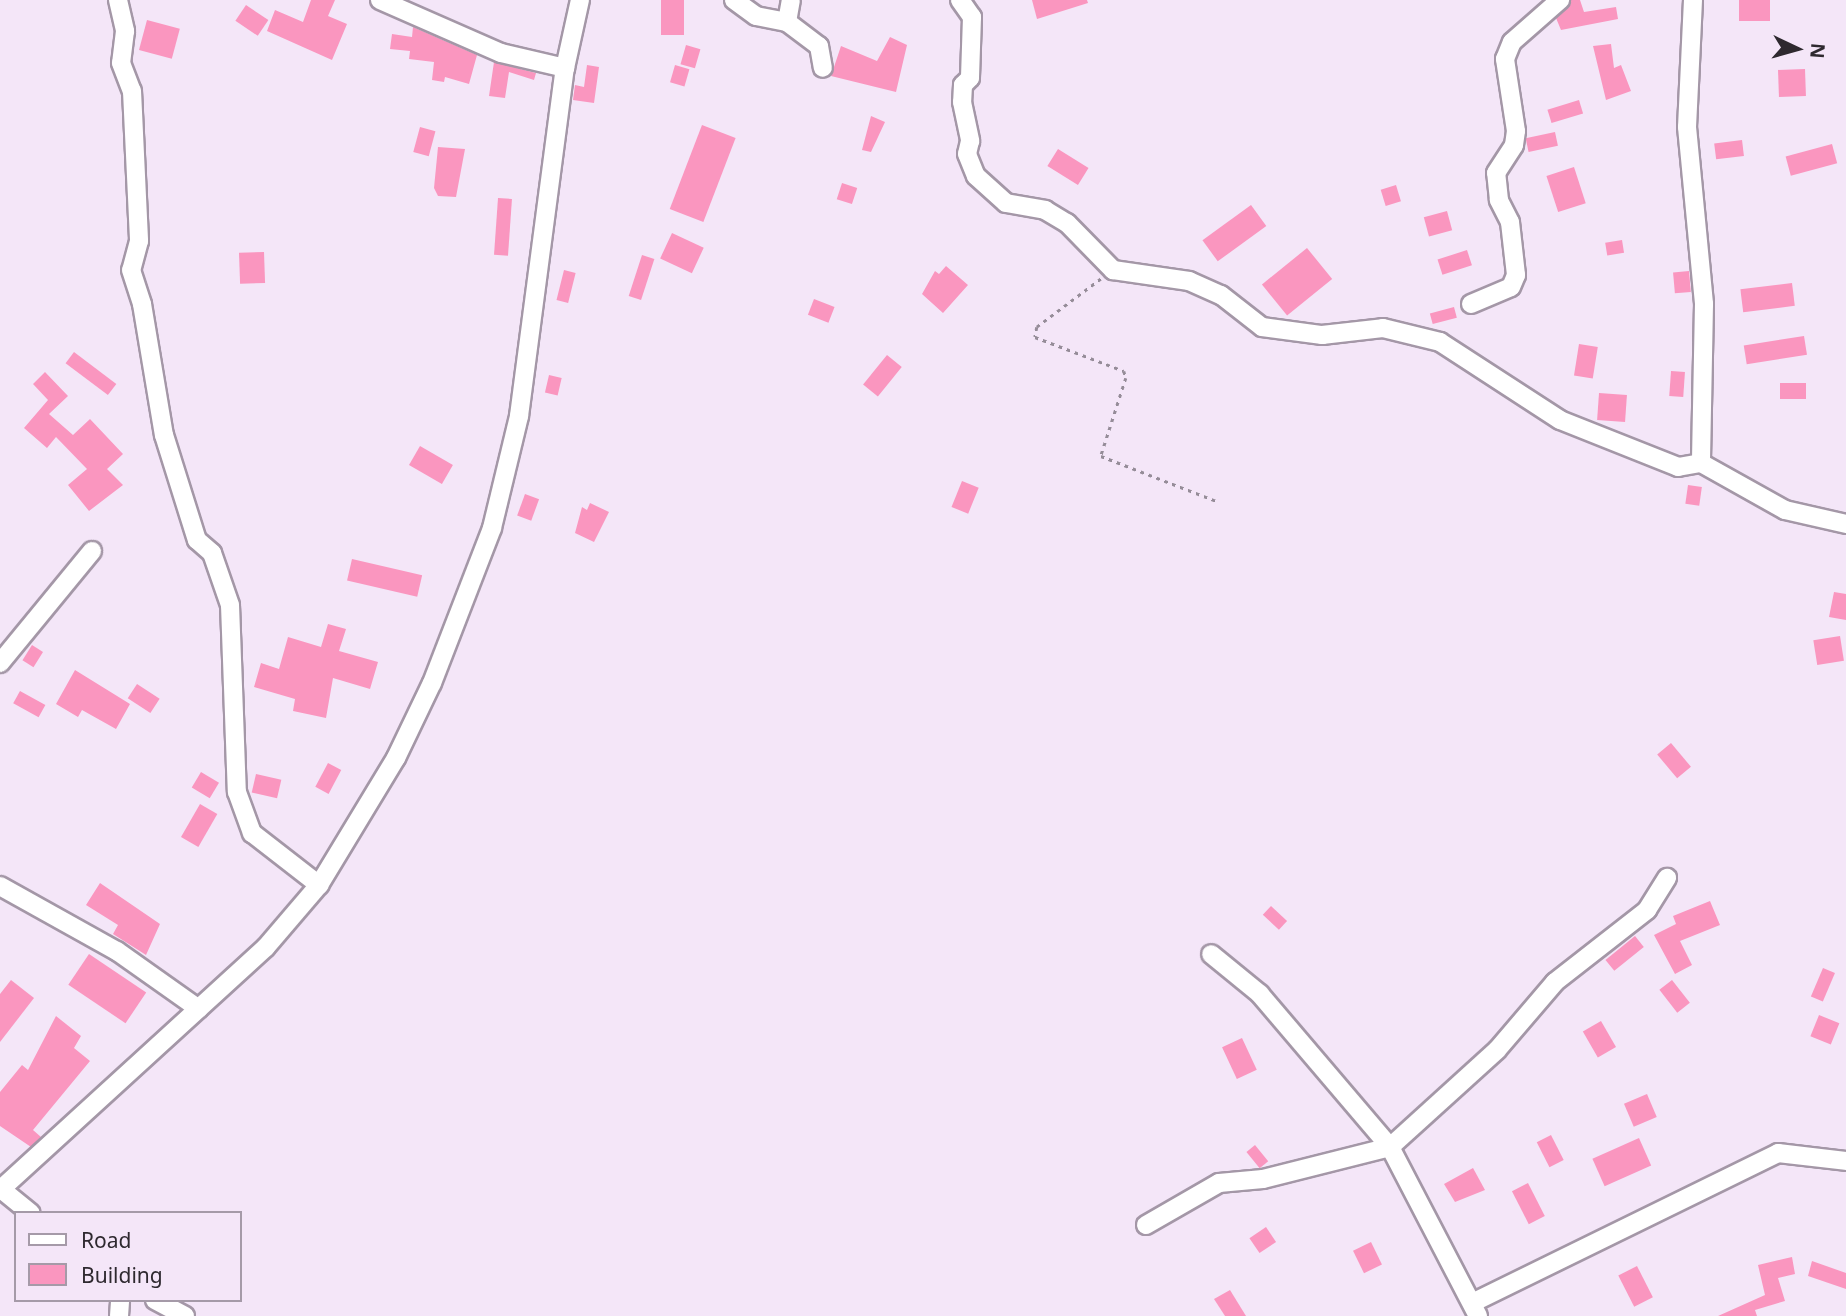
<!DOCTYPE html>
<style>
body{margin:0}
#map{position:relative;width:1846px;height:1316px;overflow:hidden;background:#f4e6f8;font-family:"Noto Sans",sans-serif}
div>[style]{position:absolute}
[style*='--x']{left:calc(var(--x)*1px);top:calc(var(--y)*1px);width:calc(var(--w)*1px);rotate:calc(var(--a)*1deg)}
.building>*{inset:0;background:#fa96bf;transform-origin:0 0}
.path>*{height:2.5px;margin-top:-1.25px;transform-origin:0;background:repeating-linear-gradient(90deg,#958c98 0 3.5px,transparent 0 8.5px)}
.roads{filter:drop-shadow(2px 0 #a497a7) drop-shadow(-2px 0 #a497a7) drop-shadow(0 2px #a497a7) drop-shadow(0 -2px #a497a7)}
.street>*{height:18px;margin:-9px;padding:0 9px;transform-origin:9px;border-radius:9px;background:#fff}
span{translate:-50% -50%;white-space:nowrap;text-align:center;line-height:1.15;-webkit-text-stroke:5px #f4e6f8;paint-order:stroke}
.legend{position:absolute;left:14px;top:1211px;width:228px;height:91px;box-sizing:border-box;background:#f4e6f8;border:2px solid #a59aa8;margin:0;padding:9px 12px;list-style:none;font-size:21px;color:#2e292f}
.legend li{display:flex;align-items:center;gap:14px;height:35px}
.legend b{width:35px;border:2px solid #a59aa8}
.north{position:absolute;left:1762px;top:14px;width:70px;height:70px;-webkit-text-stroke:5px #f4e6f8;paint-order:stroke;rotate:95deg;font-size:19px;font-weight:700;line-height:28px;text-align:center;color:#2e292f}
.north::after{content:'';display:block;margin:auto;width:24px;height:32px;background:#2e292f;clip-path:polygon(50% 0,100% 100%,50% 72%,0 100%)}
</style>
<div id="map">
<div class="building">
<i style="clip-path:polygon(311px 0,335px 0,328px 16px,347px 24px,332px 60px,267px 31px,275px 10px,303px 22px)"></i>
<i style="left:661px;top:0;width:23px;height:35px"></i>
<i style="clip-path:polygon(1032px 0,1087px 0,1088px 3px,1037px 19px)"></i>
<i style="clip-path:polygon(1571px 0,1580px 0,1584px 12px,1616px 7px,1618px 19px,1561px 30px,1556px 18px)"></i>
<i style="left:1739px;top:0;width:31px;height:21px"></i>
<i style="left:246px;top:5px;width:27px;height:19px;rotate:34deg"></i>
<i style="left:147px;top:20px;width:34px;height:31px;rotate:15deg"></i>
<i style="clip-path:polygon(413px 27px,477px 55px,469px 84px,445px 77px,444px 82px,432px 80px,434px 62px,409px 59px,410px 51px,390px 49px,392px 34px,412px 37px)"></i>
<i style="clip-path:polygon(890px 37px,907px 45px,896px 92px,831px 76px,841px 46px,877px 61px)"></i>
<i style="clip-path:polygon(1611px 44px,1614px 68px,1621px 65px,1631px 91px,1606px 100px,1593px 46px)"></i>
<i style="left:686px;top:45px;width:15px;height:20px;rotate:16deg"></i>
<i style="clip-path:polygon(494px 62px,536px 73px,534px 80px,509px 72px,505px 98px,489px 96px)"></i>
<i style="clip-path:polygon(587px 65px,599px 67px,594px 103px,573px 100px,575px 85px,584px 87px)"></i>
<i style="left:675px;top:65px;width:15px;height:18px;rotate:16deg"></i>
<i style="left:1805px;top:69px;width:27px;height:27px;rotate:88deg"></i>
<i style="left:1579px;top:100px;width:14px;height:33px;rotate:73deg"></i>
<i style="clip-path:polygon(871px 116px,885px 122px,871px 152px,862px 150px)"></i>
<i style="left:702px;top:125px;width:36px;height:90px;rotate:21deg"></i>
<i style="left:420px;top:127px;width:16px;height:26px;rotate:15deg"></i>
<i style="left:1555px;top:132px;width:14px;height:30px;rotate:78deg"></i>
<i style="left:1742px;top:140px;width:16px;height:28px;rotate:83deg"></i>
<i style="left:1832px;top:144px;width:20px;height:48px;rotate:75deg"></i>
<i style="clip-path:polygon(438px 147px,465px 149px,456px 197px,438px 196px,434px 188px)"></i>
<i style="left:1058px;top:149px;width:36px;height:20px;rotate:32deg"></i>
<i style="left:1574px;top:167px;width:38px;height:29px;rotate:72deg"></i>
<i style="left:842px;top:183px;width:16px;height:17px;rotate:18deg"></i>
<i style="left:1396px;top:185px;width:17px;height:16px;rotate:73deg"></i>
<i style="left:498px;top:198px;width:14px;height:57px;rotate:4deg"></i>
<i style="left:1251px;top:205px;width:26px;height:60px;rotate:54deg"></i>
<i style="left:1447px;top:211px;width:20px;height:24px;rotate:75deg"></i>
<i style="left:672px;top:233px;width:35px;height:28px;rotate:25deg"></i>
<i style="left:1622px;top:240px;width:13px;height:17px;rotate:81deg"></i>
<i style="left:1307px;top:248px;width:40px;height:58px;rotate:51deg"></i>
<i style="left:1467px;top:250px;width:16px;height:31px;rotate:72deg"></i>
<i style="left:264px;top:252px;width:31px;height:25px;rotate:88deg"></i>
<i style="left:642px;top:255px;width:13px;height:43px;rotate:18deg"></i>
<i style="clip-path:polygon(946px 266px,968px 285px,943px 313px,922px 294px,935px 271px,939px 274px)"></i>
<i style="left:564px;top:270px;width:12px;height:31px;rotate:14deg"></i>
<i style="left:1689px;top:271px;width:21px;height:16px;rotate:85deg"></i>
<i style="left:1792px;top:283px;width:23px;height:52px;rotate:83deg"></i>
<i style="left:814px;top:299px;width:22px;height:17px;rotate:21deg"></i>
<i style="left:1454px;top:307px;width:11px;height:25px;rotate:75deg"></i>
<i style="left:1804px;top:336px;width:19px;height:61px;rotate:81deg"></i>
<i style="left:1579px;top:344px;width:19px;height:32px;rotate:9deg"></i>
<i style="left:74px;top:352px;width:53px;height:14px;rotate:37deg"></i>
<i style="left:887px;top:355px;width:19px;height:38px;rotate:39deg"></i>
<i style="left:1671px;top:371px;width:14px;height:25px;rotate:4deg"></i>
<i style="clip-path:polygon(45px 372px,68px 396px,49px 414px,73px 435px,90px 419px,123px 454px,107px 469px,123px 485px,89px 511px,68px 485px,87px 469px,56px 437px,47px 448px,24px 428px,48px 400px,33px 384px)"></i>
<i style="left:549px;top:375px;width:13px;height:18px;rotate:13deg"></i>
<i style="left:1806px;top:383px;width:16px;height:26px;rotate:90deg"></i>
<i style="left:1599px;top:393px;width:28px;height:27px;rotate:4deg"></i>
<i style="left:420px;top:446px;width:38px;height:22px;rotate:30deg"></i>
<i style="left:962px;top:481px;width:18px;height:28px;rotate:22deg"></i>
<i style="left:1688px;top:485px;width:14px;height:19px;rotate:8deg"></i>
<i style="left:525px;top:494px;width:15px;height:23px;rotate:20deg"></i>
<i style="clip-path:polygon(590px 503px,609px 512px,594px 542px,575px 533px,582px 507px,587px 510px)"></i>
<i style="left:352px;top:559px;width:72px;height:22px;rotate:13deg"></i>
<i style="clip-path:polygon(1834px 592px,1846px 594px,1846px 620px,1829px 617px)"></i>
<i style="clip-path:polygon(328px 624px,346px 629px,339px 651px,378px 662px,370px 689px,333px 678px,326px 718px,293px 711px,295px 699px,254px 687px,261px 663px,279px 669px,288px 637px,321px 647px)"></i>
<i style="left:1840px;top:636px;width:25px;height:27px;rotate:81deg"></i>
<i style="left:32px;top:645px;width:13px;height:18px;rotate:32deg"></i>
<i style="clip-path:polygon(75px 670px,130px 704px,116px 729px,82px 710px,78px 717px,56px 704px)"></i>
<i style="left:137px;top:684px;width:27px;height:17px;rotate:33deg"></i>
<i style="left:20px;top:691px;width:29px;height:14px;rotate:29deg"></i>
<i style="left:1671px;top:743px;width:31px;height:18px;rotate:50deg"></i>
<i style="left:328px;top:763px;width:15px;height:27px;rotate:28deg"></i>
<i style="left:201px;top:772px;width:21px;height:18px;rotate:31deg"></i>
<i style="left:256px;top:774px;width:26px;height:19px;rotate:13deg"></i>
<i style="left:200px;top:804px;width:20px;height:38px;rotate:30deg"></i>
<i style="clip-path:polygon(100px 883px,160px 924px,146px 955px,113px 934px,118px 925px,86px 905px)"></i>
<i style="clip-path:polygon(1710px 901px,1720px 925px,1680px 941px,1692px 965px,1675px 974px,1654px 935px,1676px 924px,1673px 916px)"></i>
<i style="left:1271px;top:906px;width:22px;height:12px;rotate:43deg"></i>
<i style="left:1635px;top:936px;width:14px;height:38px;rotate:51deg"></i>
<i style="left:89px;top:954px;width:69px;height:37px;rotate:34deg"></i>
<i style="left:1823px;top:968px;width:13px;height:31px;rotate:23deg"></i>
<i style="clip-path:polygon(11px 980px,34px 998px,0 1042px,0 994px)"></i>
<i style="left:1672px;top:980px;width:29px;height:16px;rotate:52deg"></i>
<i style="left:1819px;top:1015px;width:22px;height:23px;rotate:22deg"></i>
<i style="clip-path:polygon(56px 1016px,81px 1036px,74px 1048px,90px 1061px,33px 1130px,41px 1137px,31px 1147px,0 1126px,0 1092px,22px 1065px,28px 1070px)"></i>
<i style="left:1601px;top:1021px;width:30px;height:21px;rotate:60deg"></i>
<i style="left:1242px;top:1038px;width:35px;height:22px;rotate:65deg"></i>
<i style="left:1647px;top:1094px;width:25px;height:25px;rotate:67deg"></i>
<i style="left:1551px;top:1135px;width:28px;height:16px;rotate:63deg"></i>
<i style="left:1639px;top:1138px;width:30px;height:51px;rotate:66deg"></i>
<i style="left:1255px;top:1145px;width:21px;height:11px;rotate:51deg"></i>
<i style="clip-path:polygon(1473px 1168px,1485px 1190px,1455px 1202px,1444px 1184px)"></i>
<i style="left:1528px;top:1183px;width:37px;height:18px;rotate:63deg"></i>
<i style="left:1266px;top:1227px;width:18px;height:20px;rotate:56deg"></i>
<i style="left:1371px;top:1242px;width:25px;height:20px;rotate:64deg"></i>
<i style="clip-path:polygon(1792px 1257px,1795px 1274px,1778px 1278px,1785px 1301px,1755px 1310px,1757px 1316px,1718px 1316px,1765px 1295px,1758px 1265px)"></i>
<i style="clip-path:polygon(1812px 1261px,1846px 1273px,1846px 1289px,1808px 1276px)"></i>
<i style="left:1637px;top:1266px;width:35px;height:21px;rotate:63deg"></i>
<i style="clip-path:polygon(1230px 1290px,1246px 1316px,1225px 1316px,1214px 1299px)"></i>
</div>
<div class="path">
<i style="--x:1101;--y:279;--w:80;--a:143.1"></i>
<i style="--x:1037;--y:327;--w:10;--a:101"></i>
<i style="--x:1035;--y:337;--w:95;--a:20.9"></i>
<i style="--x:1124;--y:371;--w:7;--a:74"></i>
<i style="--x:1126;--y:378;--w:82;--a:107.8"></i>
<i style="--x:1101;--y:456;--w:127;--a:21.3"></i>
</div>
<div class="roads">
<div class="street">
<i style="--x:118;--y:0;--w:32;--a:77"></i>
<i style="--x:125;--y:31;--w:32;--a:97"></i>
<i style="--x:121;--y:63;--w:30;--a:69"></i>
<i style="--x:132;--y:91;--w:150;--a:87.3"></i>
<i style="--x:139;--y:241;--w:30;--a:105"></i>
<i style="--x:131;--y:270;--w:36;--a:72"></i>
<i style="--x:142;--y:304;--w:133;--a:80.5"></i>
<i style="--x:164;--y:435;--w:110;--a:72.6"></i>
<i style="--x:197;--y:540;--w:20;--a:41"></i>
<i style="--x:212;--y:553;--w:55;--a:70.9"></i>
<i style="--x:230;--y:605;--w:187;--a:87.9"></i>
<i style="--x:237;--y:792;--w:44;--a:69.9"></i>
<i style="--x:252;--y:833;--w:85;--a:37.8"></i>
<i style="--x:380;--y:0;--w:132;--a:23.7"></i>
<i style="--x:501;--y:53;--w:66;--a:13.2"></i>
<i style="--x:734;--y:0;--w:27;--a:36"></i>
<i style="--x:756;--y:16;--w:32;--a:11"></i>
<i style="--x:787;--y:22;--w:22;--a:-80"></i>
<i style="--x:960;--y:0;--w:21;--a:55"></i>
<i style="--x:972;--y:17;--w:61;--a:91.9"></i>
<i style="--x:970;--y:78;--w:10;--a:135"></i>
<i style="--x:963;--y:85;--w:17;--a:93"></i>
<i style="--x:962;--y:102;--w:40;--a:78"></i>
<i style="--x:970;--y:141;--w:13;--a:103"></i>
<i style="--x:967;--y:154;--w:24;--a:68"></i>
<i style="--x:976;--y:176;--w:40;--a:42"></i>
<i style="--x:1006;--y:203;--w:40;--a:10"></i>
<i style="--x:1045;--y:210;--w:26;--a:31"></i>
<i style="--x:1067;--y:223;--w:66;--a:45.6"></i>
<i style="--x:1113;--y:270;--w:77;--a:8.2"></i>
<i style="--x:1189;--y:281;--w:35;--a:24"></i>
<i style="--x:1221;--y:295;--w:52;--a:38"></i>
<i style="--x:1262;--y:327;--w:61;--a:7.6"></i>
<i style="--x:1322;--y:335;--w:61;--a:-6.5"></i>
<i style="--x:1383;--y:328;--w:59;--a:13.8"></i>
<i style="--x:1440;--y:342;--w:143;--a:33"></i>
<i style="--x:1560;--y:420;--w:127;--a:21.7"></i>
<i style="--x:1678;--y:467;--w:23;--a:-10"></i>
<i style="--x:1693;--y:0;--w:127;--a:92.7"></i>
<i style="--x:1687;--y:127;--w:178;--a:84.5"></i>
<i style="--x:1704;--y:304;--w:159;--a:91.1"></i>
<i style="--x:1701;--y:463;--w:96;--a:29.2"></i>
<i style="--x:1785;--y:510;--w:63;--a:12.9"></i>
<i style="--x:787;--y:22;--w:40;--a:37"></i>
<i style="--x:819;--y:46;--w:22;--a:80"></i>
<i style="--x:1471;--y:304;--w:43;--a:-23"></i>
<i style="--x:1511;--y:287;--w:13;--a:-67"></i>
<i style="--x:1516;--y:275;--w:53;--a:-96.5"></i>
<i style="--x:1510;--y:222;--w:25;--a:-117"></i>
<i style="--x:1499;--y:200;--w:27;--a:-96"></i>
<i style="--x:1496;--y:173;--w:33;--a:-57"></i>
<i style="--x:1514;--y:145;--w:14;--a:-82"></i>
<i style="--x:1516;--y:131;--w:73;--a:-98.7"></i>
<i style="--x:1505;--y:59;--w:18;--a:-68"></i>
<i style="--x:1512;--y:42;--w:64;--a:-41.2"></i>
<i style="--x:0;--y:663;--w:145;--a:-50.6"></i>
<i style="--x:0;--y:886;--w:134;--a:29.1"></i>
<i style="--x:117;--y:951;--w:100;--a:35.3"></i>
<i style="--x:1;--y:1189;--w:38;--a:39"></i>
<i style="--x:0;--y:1190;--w:360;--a:-42.4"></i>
<i style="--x:266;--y:947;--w:82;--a:-49.5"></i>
<i style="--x:319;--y:885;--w:149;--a:-58.8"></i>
<i style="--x:396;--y:758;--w:83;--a:-64.4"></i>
<i style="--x:432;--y:683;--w:166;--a:-68.8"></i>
<i style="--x:492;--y:528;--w:115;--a:-76.4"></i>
<i style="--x:519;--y:416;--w:351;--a:-82.5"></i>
<i style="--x:565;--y:68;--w:70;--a:-77.6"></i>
<i style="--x:1146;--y:1225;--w:84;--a:-29.9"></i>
<i style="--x:1219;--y:1183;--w:44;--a:-5.2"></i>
<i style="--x:1263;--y:1179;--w:131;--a:-14.1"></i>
<i style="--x:1390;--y:1147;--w:201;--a:-130.4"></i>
<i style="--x:1260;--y:994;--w:63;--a:-140.8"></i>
<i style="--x:155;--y:1300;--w:34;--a:28"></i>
<i style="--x:1472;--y:1303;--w:341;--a:-26.1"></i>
<i style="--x:1778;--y:1153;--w:68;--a:6.7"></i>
<i style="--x:119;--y:1316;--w:16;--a:-86"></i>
<i style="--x:1478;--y:1316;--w:191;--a:-117.5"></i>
<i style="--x:1390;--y:1147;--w:144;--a:-42.2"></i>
<i style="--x:1497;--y:1050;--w:89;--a:-49.5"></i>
<i style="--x:1555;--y:982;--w:117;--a:-38"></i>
<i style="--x:1647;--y:910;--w:38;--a:-58"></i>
</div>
</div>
<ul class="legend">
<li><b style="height:9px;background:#fff"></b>Road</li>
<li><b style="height:19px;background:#fa96bf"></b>Building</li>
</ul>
<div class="north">N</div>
</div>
